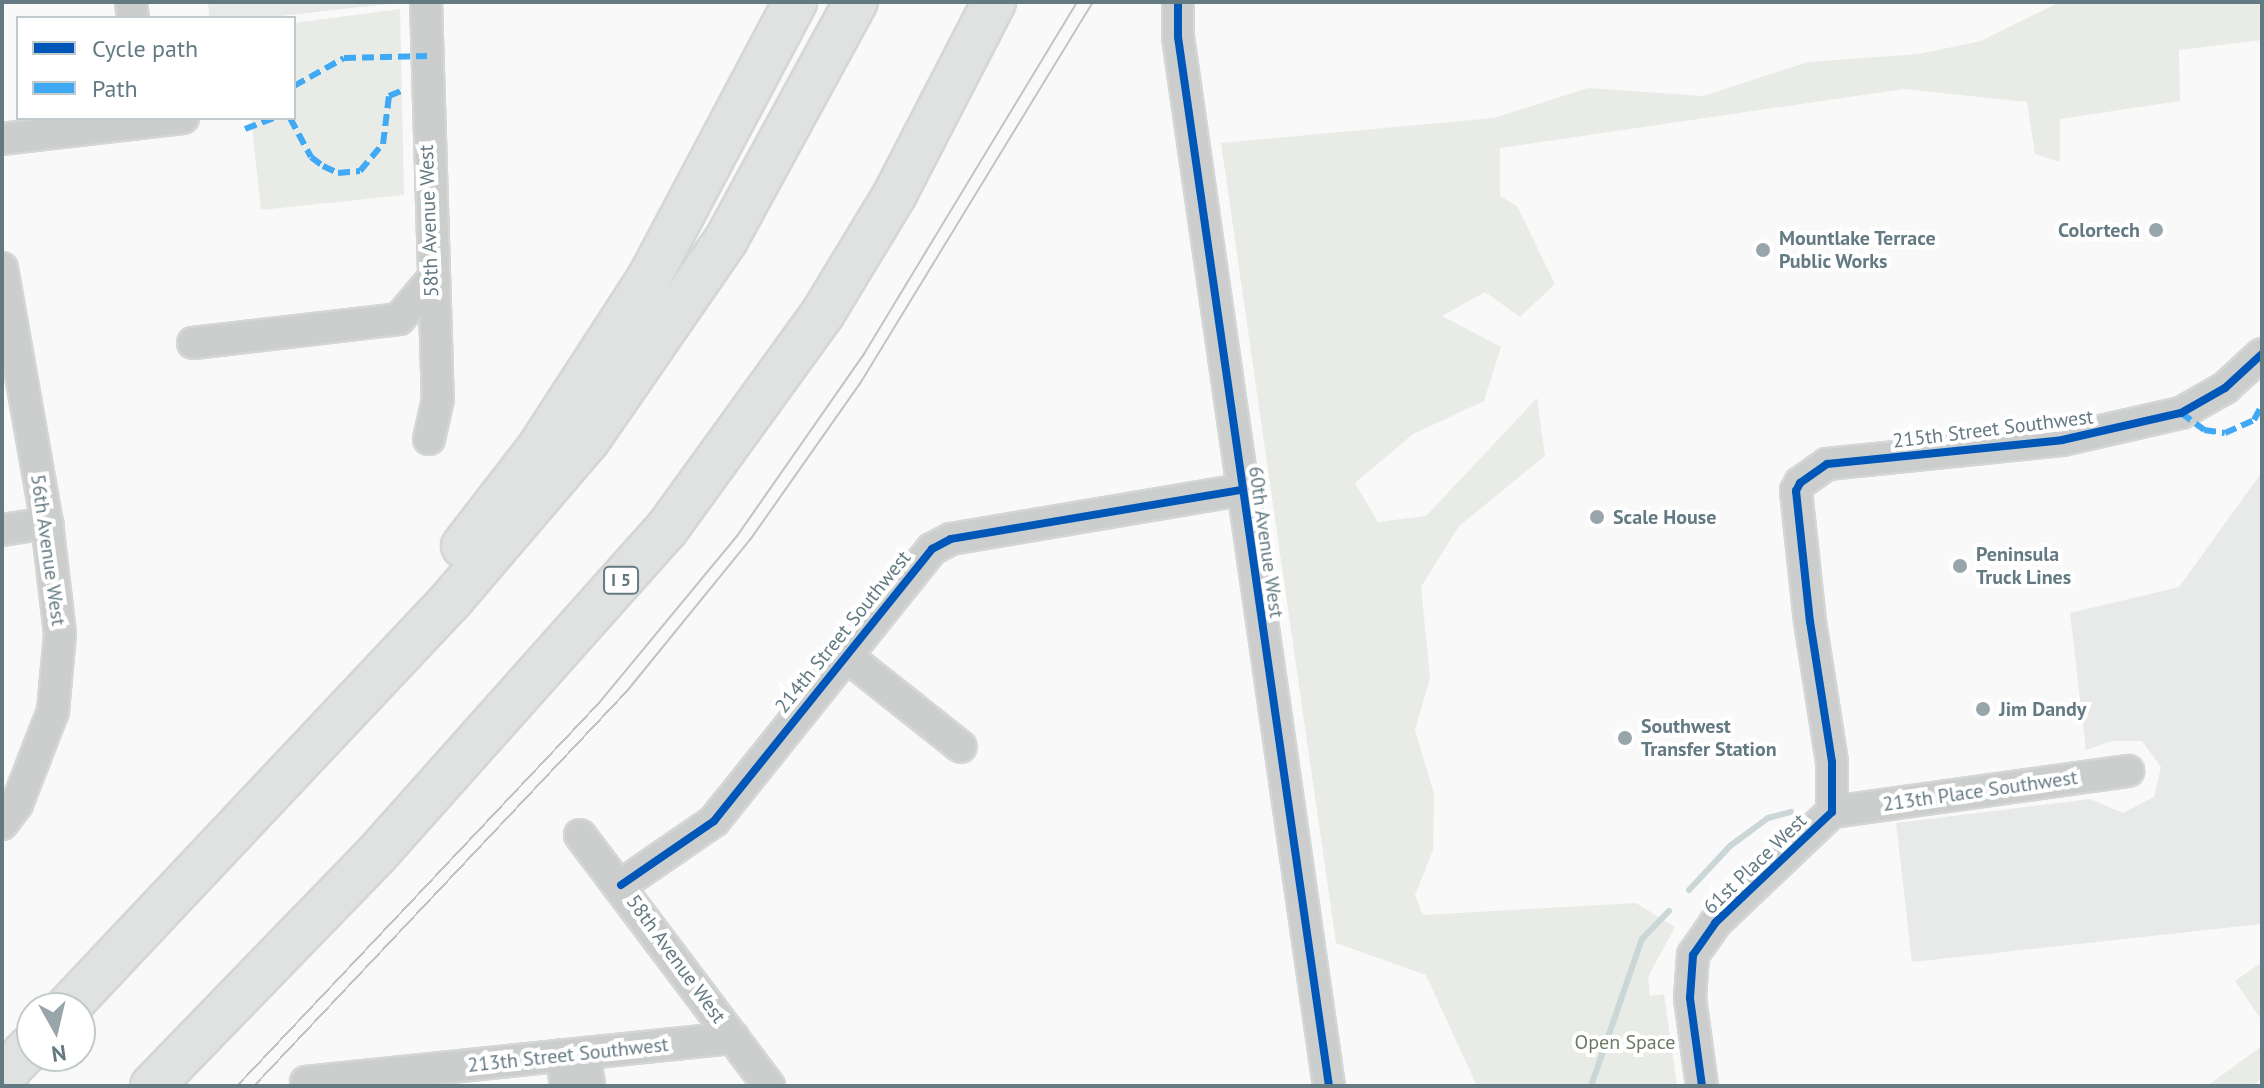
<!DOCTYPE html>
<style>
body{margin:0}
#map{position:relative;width:2264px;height:1088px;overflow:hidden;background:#f9f9f9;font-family:"PT Sans",sans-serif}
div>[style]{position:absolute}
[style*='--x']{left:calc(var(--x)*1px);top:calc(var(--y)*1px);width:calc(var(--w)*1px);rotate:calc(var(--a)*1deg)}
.built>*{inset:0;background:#e8e9e9}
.green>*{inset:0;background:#e8ebe6}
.stream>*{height:6px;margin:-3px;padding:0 3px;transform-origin:3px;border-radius:3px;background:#cbd7d7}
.roads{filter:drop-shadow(2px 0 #d5d6d6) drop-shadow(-2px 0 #d5d6d6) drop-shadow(0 2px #d5d6d6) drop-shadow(0 -2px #d5d6d6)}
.minor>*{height:30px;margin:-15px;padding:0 15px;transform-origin:15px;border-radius:15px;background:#cccece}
.highway>*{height:42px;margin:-21px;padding:0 21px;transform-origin:21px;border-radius:21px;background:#e0e1e1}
.tram>*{height:2px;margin:-1px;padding:0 1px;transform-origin:1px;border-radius:1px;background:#c2c3c4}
.quiet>*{height:6px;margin-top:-3px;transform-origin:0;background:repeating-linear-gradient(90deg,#3fa9f5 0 12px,transparent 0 18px)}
.cycleway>*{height:8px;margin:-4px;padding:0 4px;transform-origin:4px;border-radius:4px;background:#0057b8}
.dots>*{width:22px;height:22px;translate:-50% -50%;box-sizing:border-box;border:4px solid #fff;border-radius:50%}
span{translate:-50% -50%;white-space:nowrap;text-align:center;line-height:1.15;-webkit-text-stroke:8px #fff;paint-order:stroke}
.shield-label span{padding:2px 6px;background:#fff;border:2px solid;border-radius:6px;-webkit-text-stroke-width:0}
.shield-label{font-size:18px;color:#647a83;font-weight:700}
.street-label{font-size:20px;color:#647a83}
.poi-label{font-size:20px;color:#647a83;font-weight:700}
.right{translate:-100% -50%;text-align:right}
.left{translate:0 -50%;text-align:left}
.park-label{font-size:20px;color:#6c7a64}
.frame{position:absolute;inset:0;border:4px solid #647a83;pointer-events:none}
.legend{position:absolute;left:16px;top:16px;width:280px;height:104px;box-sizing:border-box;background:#fff;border:2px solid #c1cacd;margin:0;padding:10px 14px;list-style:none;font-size:24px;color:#647a83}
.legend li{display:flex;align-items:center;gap:16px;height:40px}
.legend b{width:40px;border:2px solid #c1cacd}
.north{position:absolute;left:16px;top:992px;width:80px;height:80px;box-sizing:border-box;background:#fff;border:2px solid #c1cacd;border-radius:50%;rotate:172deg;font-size:22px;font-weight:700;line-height:32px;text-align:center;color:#647a83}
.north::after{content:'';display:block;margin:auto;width:28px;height:36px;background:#98a6ac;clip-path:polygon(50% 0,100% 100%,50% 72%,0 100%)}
</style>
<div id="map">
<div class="built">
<i style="clip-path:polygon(208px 2px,405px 2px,263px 18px,209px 18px)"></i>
<i style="clip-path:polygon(2262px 472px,2262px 924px,1912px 962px,1896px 823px,2090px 799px,2123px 813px,2154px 797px,2161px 767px,2142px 741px,2112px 741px,2086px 750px,2070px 613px,2179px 587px)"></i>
</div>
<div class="green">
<i style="clip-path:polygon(2060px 2px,2262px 2px,2262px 40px,2179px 50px,2180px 101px,2060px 119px,2060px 162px,2035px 154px,2027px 102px,1904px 89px,1500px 148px,1500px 196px,1517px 206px,1555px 284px,1520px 317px,1485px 292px,1442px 316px,1501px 347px,1484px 401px,1413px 434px,1355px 483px,1378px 522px,1426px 516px,1537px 398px,1545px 456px,1459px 526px,1421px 587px,1430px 678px,1415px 730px,1434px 794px,1433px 850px,1415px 895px,1423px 915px,1636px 903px,1675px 927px,1648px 977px,1650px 996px,1664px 994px,1677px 1086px,1477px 1086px,1426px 975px,1336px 943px,1221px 143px,1494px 118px,1588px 88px,1703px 96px,1808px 62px,1919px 54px,1981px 41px)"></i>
<i style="clip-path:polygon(400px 9px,404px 195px,261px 210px,251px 118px,294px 118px,294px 23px)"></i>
<i style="clip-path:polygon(2262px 962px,2262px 1021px,2235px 981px)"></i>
<i style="clip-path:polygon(2262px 1046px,2262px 1078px,2252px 1086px,2207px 1086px)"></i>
</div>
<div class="stream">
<i style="--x:1689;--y:890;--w:60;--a:-47"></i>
<i style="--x:1730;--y:846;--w:47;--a:-36.4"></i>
<i style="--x:1768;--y:818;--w:24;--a:-15"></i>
<i style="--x:1591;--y:1086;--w:156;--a:-70.9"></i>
<i style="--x:1642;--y:939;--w:39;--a:-46"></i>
</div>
<div class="roads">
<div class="minor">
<i style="--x:131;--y:2;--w:16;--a:83"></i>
<i style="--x:426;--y:2;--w:397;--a:88.3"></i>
<i style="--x:438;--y:399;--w:41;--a:102.7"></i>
<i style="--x:1178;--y:2;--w:35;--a:90"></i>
<i style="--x:1178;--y:37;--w:1060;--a:81.81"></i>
<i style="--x:2;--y:139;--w:182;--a:-6.6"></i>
<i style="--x:2;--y:268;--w:259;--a:80"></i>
<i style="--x:47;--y:523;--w:112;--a:83.3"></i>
<i style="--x:60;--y:634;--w:77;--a:95.2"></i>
<i style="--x:53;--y:711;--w:100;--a:111.2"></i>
<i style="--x:17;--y:804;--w:25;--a:127"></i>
<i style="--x:193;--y:343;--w:207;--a:-6.6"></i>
<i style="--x:399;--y:319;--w:50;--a:-49.9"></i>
<i style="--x:2;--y:530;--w:46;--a:-8.8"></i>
<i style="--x:844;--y:654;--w:149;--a:38.5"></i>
<i style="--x:1832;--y:812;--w:299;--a:-7.9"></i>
<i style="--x:580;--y:835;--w:314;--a:53"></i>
<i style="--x:621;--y:885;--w:113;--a:-34.5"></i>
<i style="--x:714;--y:821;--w:349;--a:-51.3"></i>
<i style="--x:932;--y:549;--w:21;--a:-28"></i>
<i style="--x:951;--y:539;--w:295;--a:-9.6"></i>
<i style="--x:584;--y:1053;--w:33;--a:81"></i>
<i style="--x:562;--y:1055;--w:31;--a:83"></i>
<i style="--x:306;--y:1082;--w:430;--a:-5.9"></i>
<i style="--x:1702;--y:1086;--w:89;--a:-97.8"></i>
<i style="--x:1690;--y:998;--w:43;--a:-86"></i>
<i style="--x:1693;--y:955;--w:39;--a:-55"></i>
<i style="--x:1715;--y:923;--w:161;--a:-43.5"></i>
<i style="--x:1832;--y:812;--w:50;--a:-90"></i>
<i style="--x:1832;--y:762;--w:142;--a:-98.9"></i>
<i style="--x:1810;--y:622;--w:132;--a:-96.1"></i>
<i style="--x:1796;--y:491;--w:9;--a:-63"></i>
<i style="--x:1800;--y:483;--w:33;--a:-35"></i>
<i style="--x:1827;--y:464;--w:236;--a:-5.8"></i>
<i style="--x:2062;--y:440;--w:122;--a:-12.8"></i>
<i style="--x:2181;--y:413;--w:51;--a:-29.6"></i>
<i style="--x:2225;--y:388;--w:50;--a:-42.6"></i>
</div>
<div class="highway">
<i style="--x:463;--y:546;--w:123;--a:-52.3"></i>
<i style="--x:538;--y:449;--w:204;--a:-57"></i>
<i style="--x:649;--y:278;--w:312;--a:-62.1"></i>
<i style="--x:67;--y:1008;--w:562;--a:-46.73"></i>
<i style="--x:452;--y:599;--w:209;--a:-49.5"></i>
<i style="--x:588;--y:440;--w:243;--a:-55.4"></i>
<i style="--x:726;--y:240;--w:271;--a:-61.4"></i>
<i style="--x:2;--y:1077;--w:44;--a:-46.8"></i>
<i style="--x:152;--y:1086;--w:322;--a:-45.9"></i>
<i style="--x:376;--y:855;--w:436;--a:-48.3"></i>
<i style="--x:666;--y:530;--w:268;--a:-54.1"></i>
<i style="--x:823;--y:313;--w:139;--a:-58.8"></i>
<i style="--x:895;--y:194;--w:216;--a:-62.7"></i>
</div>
</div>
<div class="tram">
<i style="--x:237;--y:1086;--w:526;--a:-46.62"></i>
<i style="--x:598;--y:704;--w:218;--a:-50.4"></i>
<i style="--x:737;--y:536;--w:222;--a:-55.1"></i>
<i style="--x:864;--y:354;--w:411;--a:-58.8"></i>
<i style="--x:254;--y:1086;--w:543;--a:-46.64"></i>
<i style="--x:627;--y:691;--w:198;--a:-50.9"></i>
<i style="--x:752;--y:537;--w:189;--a:-54.9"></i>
<i style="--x:861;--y:382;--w:445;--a:-58.6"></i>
</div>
<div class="quiet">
<i style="--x:294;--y:86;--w:57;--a:-29.2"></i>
<i style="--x:344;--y:58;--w:83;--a:-1.4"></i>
<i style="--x:290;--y:118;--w:44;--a:61.7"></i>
<i style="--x:311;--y:157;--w:15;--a:37"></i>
<i style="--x:323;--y:166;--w:17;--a:25"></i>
<i style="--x:338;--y:173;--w:22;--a:-5"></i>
<i style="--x:360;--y:171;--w:35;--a:-50"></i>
<i style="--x:383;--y:144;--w:48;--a:-82.9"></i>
<i style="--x:389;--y:96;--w:15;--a:-23"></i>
<i style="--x:245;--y:129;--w:31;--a:-21"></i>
<i style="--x:2181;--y:413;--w:29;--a:36"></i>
<i style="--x:2204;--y:430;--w:21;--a:8"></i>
<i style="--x:2225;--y:433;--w:32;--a:-24"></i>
<i style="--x:2254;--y:420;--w:17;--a:-62"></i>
</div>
<div class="cycleway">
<i style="--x:1178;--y:2;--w:35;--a:90"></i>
<i style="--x:1178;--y:37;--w:1060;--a:81.81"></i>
<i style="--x:621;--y:885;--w:113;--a:-34.5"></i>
<i style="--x:714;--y:821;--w:349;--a:-51.3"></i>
<i style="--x:932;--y:549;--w:21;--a:-28"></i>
<i style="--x:951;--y:539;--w:295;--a:-9.6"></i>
<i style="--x:1702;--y:1086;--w:89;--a:-97.8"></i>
<i style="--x:1690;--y:998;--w:43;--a:-86"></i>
<i style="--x:1693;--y:955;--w:39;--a:-55"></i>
<i style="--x:1715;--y:923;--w:161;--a:-43.5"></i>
<i style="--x:1832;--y:812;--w:50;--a:-90"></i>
<i style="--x:1832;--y:762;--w:142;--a:-98.9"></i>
<i style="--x:1810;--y:622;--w:132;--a:-96.1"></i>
<i style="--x:1796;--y:491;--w:9;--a:-63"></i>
<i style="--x:1800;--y:483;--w:33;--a:-35"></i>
<i style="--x:1827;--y:464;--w:236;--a:-5.8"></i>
<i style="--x:2062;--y:440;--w:122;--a:-12.8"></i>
<i style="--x:2181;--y:413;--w:51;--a:-29.6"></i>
<i style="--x:2225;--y:388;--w:50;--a:-42.6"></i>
</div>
<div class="dots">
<i style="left:2156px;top:230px;background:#98a6ac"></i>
<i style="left:1763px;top:250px;background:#98a6ac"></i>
<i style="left:1597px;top:517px;background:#98a6ac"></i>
<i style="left:1960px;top:566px;background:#98a6ac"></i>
<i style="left:1983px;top:709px;background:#98a6ac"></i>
<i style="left:1625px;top:738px;background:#98a6ac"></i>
</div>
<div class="shield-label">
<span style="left:621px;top:580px">I 5</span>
</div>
<div class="street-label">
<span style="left:429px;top:221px;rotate:-92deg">58th Avenue West</span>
<span style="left:1993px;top:429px;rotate:-7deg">215th Street Southwest</span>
<span style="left:1266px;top:542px;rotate:82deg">60th Avenue West</span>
<span style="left:48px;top:550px;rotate:82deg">56th Avenue West</span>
<span style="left:843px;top:632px;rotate:-51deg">214th Street Southwest</span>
<span style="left:1980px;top:791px;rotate:-8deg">213th Place Southwest</span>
<span style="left:1755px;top:864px;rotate:-44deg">61st Place West</span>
<span style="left:676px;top:959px;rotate:54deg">58th Avenue West</span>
<span style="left:568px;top:1055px;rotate:-6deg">213th Street Southwest</span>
</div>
<div class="poi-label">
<span class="right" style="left:2140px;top:230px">Colortech</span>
<span class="left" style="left:1779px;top:250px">Mountlake Terrace<br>Public Works</span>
<span class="left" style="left:1613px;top:517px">Scale House</span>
<span class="left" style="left:1976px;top:566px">Peninsula<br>Truck Lines</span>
<span class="left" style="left:1999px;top:709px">Jim Dandy</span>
<span class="left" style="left:1641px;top:738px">Southwest<br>Transfer Station</span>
</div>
<div class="park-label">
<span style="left:1625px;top:1042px">Open Space</span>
</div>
<div class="frame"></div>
<ul class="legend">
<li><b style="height:10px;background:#0057b8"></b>Cycle path</li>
<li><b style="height:10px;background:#3fa9f5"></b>Path</li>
</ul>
<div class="north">N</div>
</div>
